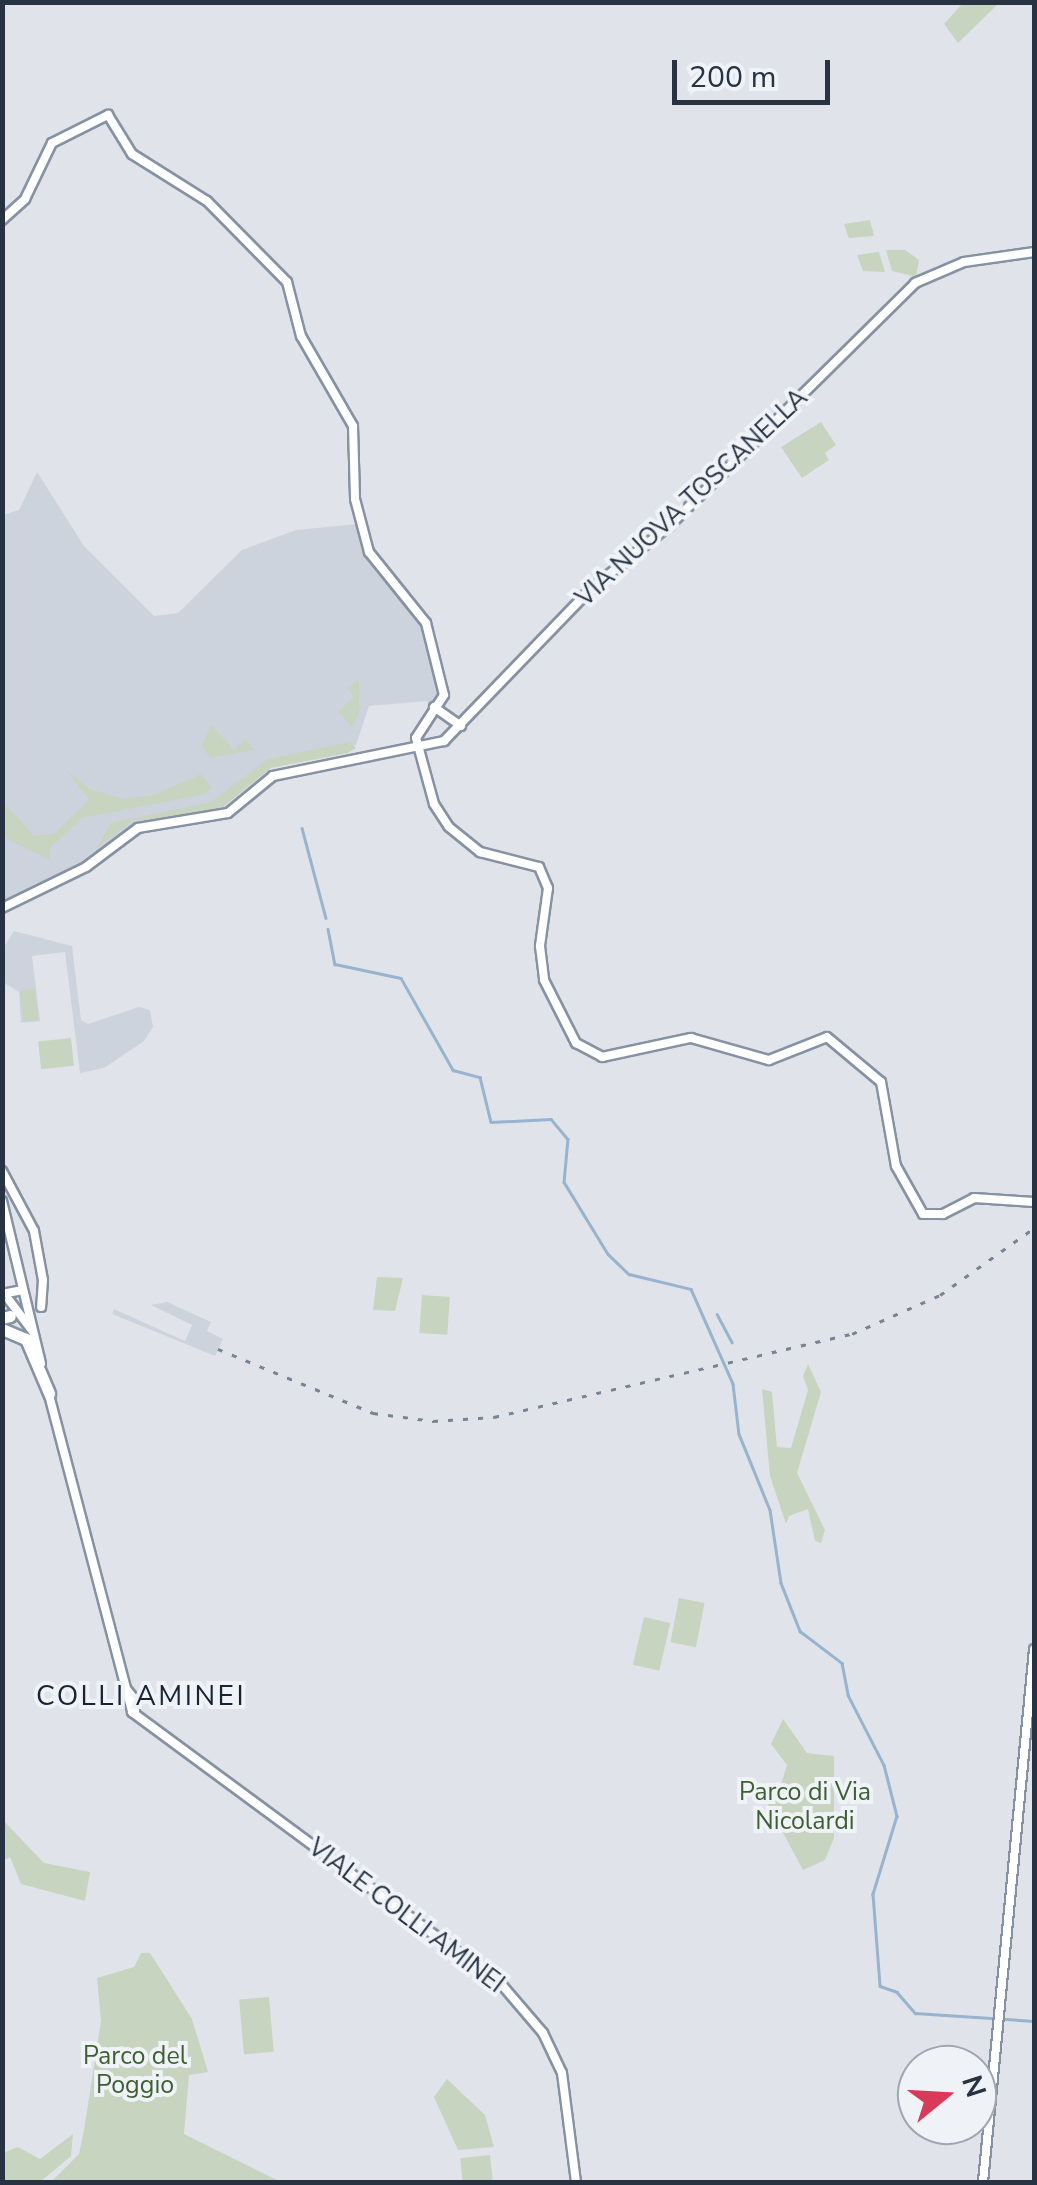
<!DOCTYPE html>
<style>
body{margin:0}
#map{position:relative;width:1037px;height:2185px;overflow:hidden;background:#e0e4ea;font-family:"Nunito Sans",sans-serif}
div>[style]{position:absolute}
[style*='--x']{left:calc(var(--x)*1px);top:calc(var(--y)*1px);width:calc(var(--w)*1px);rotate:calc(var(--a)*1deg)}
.built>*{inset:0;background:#cdd3dc}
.green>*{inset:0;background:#c6d4c0;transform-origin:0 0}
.stream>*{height:2.5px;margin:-1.25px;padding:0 1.25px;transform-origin:1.25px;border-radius:1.25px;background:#98b3cd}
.roads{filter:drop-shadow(2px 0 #8692a2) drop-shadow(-2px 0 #8692a2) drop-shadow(0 2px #8692a2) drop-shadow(0 -2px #8692a2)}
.secondary>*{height:8px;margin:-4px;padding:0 4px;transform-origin:4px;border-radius:4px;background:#fff}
.highway>*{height:11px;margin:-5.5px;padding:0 5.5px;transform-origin:5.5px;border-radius:5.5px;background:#fff}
.rail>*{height:2.5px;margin-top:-1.25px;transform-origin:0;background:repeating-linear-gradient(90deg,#788495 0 5px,transparent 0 15px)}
span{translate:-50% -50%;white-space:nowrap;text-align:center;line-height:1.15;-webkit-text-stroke:8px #eff3f7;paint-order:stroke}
.street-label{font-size:25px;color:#273242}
.park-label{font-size:25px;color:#3d5f33}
.neighbourhood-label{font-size:28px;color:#192333;letter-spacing:2.5px}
.frame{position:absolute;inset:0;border:5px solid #273242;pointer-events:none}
.north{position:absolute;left:897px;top:2045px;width:100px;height:100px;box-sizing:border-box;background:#eff3f7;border:2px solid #9fa6af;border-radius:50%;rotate:72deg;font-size:28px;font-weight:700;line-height:40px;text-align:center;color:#273242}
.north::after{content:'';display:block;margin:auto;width:35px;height:45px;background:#d83b59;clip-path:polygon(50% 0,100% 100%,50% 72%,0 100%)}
.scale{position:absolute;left:672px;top:60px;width:158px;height:45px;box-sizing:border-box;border:5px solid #273242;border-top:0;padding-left:12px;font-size:30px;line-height:35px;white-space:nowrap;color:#273242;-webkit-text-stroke:8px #eff3f7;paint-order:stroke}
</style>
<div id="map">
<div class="built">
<i style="clip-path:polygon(37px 472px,84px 546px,154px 616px,178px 613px,242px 550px,296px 530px,357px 524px,367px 554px,409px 601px,426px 633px,439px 697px,430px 706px,427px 701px,369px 706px,356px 745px,271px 764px,209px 808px,128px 827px,73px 870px,3px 903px,3px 515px,19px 510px)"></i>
<i style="clip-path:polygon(14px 931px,72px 946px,81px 1020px,88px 1024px,139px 1007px,150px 1010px,153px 1027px,144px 1041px,104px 1068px,80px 1073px,65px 952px,32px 956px,40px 1021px,21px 1023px,19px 992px,3px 982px,2px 950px)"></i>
<i style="clip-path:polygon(167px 1302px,211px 1322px,207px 1331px,223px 1339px,215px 1356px,112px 1314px,114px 1309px,185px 1341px,192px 1325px,151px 1305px)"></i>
</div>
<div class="green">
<i style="clip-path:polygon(963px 3px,999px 3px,958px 43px,944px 24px)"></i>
<i style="clip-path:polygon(870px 220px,874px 236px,849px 238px,844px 224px)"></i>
<i style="clip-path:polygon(886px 250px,905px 250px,919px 260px,916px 277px,892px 271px)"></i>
<i style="clip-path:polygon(879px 252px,885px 272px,863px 271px,857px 255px)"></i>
<i style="clip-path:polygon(821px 422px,836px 445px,825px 453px,829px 460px,802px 478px,781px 447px)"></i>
<i style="clip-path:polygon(359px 679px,359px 712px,352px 727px,338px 712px,354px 697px,347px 688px)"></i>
<i style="clip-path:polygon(211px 725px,234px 750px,246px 739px,254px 750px,210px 758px,202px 746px)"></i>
<i style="clip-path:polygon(350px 742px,356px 748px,348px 753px,271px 768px,217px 812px,131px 821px,95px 850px,111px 823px,211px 802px,268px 759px)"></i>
<i style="clip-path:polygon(66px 770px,90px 789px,124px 799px,154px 795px,201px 774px,212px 787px,205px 794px,82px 818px,50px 848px,50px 860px,3px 837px,3px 802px,34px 836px,54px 834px,89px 800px)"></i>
<i style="left:35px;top:989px;width:31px;height:15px;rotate:84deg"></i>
<i style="left:71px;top:1038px;width:28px;height:33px;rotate:84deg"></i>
<i style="clip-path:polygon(377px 1277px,403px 1278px,395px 1311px,373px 1310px)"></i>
<i style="left:422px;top:1295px;width:28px;height:38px;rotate:4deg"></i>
<i style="clip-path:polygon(808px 1364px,821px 1392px,797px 1473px,825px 1530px,821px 1543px,815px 1541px,808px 1509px,789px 1516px,786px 1524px,770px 1476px,762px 1389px,772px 1392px,777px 1447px,791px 1448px,808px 1390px,803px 1376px)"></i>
<i style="left:679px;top:1598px;width:26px;height:45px;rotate:11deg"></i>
<i style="left:644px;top:1617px;width:27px;height:49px;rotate:13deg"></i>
<i style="clip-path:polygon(783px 1719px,807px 1753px,834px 1756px,834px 1838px,825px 1860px,803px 1870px,764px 1797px,779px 1791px,787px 1765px,771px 1744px)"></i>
<i style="clip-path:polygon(3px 1820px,44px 1863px,90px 1872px,85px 1901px,21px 1884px,10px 1857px,3px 1861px)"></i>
<i style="clip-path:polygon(141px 1953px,150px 1953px,192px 2019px,208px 2072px,189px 2075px,184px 2134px,281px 2182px,51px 2182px,79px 2154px,84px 2130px,101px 2021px,97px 1978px,134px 1967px)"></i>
<i style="left:269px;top:1997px;width:55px;height:30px;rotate:85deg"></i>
<i style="clip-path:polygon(447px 2079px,485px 2115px,494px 2147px,458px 2150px,434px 2097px)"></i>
<i style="clip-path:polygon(73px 2134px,71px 2156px,40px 2182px,3px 2182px,3px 2153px,18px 2147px,40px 2159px)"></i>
<i style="left:490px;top:2155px;width:27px;height:30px;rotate:84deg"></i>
</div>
<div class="stream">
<i style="--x:302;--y:828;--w:93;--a:75.1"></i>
<i style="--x:328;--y:929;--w:36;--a:79"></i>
<i style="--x:335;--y:964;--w:67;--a:12"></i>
<i style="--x:401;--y:978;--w:106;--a:60.5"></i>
<i style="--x:453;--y:1070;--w:28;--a:15"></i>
<i style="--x:480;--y:1077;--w:46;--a:76.3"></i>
<i style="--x:491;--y:1122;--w:60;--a:-2.9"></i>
<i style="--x:551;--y:1119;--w:26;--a:50"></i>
<i style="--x:568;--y:1139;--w:43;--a:95.3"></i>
<i style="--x:564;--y:1182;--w:84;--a:58.6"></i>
<i style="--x:608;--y:1254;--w:29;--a:44"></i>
<i style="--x:629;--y:1274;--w:64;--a:13.6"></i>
<i style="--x:691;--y:1289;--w:104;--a:66.1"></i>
<i style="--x:733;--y:1384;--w:50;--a:83.2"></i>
<i style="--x:739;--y:1434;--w:82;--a:67.8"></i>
<i style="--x:770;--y:1510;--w:74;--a:81.4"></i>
<i style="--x:781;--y:1583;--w:52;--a:68.4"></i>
<i style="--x:800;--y:1631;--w:53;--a:37.3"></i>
<i style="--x:842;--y:1663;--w:33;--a:79"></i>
<i style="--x:848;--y:1695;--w:79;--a:62.8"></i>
<i style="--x:884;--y:1765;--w:53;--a:75.7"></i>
<i style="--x:897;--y:1816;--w:82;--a:107.1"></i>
<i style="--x:873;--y:1894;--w:92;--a:85.6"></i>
<i style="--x:880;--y:1986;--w:18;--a:19"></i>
<i style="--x:897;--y:1992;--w:28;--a:49"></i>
<i style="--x:915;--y:2013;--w:119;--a:3.8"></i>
<i style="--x:717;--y:1314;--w:32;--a:62"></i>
</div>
<div class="roads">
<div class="secondary">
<i style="--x:2;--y:220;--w:31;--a:-42"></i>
<i style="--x:25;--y:199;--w:62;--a:-64.3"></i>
<i style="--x:52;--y:143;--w:63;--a:-26.6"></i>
<i style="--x:108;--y:115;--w:46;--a:58.4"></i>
<i style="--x:132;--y:154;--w:89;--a:32.1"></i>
<i style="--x:207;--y:201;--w:114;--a:45.4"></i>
<i style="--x:287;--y:282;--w:56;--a:75.5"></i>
<i style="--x:301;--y:336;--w:104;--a:60"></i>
<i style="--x:353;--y:426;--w:73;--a:88.4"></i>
<i style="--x:355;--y:499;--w:55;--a:75.2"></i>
<i style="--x:369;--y:552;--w:91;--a:51.2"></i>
<i style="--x:426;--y:623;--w:74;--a:76"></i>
<i style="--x:444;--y:695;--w:51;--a:123.1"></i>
<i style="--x:416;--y:738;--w:68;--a:74.7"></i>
<i style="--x:434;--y:804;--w:27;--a:57"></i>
<i style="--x:449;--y:827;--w:40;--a:39"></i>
<i style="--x:480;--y:852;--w:61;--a:14.3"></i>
<i style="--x:539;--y:867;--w:23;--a:67"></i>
<i style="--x:548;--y:888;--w:59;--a:97.9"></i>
<i style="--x:540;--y:946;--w:34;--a:83"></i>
<i style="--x:544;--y:980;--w:71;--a:63.1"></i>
<i style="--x:576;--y:1043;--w:30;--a:28"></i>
<i style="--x:602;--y:1057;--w:91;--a:-12.1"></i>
<i style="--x:691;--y:1038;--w:81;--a:15.8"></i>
<i style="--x:769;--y:1060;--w:62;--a:-21.6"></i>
<i style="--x:827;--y:1037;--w:70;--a:39.8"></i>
<i style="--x:881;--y:1082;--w:85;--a:79.9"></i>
<i style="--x:896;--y:1166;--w:55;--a:60.6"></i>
<i style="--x:923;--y:1214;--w:20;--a:0"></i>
<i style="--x:943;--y:1214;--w:35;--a:-27"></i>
<i style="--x:974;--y:1198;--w:60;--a:3.8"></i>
<i style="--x:434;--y:707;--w:33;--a:35"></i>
<i style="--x:2;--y:908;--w:93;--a:-26"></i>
<i style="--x:86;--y:867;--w:65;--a:-36.9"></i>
<i style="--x:138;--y:828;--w:91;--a:-9.5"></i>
<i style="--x:228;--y:813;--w:58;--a:-39.4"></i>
<i style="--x:273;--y:776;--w:175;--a:-11.6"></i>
<i style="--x:444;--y:741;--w:213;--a:-46"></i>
<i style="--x:592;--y:588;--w:99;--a:-38.8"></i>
<i style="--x:669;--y:526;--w:346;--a:-44.6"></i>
<i style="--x:915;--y:283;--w:53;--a:-23.2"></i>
<i style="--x:964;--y:262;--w:71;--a:-8.1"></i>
<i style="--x:2;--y:1171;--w:68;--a:61.9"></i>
<i style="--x:34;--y:1231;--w:50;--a:79.6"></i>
<i style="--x:43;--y:1280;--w:27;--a:94"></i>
<i style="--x:2;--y:1201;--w:167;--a:76.5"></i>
<i style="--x:2;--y:1294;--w:21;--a:-11"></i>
<i style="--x:9;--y:1300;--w:39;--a:53"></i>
<i style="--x:48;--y:1391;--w:332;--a:75.3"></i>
<i style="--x:132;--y:1712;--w:460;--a:36.4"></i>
<i style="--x:502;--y:1985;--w:63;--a:49.5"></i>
<i style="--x:543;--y:2033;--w:44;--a:64.6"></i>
<i style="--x:562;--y:2073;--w:110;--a:82.7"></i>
<i style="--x:123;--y:1685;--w:19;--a:51"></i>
<i style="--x:135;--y:1700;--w:11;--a:90"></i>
<i style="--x:983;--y:2182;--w:535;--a:-84.53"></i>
</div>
<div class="highway">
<i style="--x:2;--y:1318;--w:8;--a:-14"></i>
<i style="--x:2;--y:1329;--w:26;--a:23"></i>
<i style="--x:26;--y:1339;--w:59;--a:66.9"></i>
</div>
</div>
<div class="rail">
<i style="--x:218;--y:1349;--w:168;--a:22.4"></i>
<i style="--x:373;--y:1413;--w:61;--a:7.6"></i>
<i style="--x:433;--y:1421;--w:61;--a:-3.8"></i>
<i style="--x:494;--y:1417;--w:367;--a:-13.1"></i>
<i style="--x:852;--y:1334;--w:96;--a:-23.9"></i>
<i style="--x:940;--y:1295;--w:115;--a:-35.5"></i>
</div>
<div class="street-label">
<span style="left:692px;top:498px;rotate:-43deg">VIA NUOVA TOSCANELLA</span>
<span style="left:406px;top:1916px;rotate:37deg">VIALE COLLI AMINEI</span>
</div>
<div class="park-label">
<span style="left:805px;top:1807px">Parco di Via<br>Nicolardi</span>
<span style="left:135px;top:2071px">Parco del<br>Poggio</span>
</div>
<div class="neighbourhood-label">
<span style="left:141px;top:1696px">COLLI AMINEI</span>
</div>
<div class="frame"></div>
<div class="north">N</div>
<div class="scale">200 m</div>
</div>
